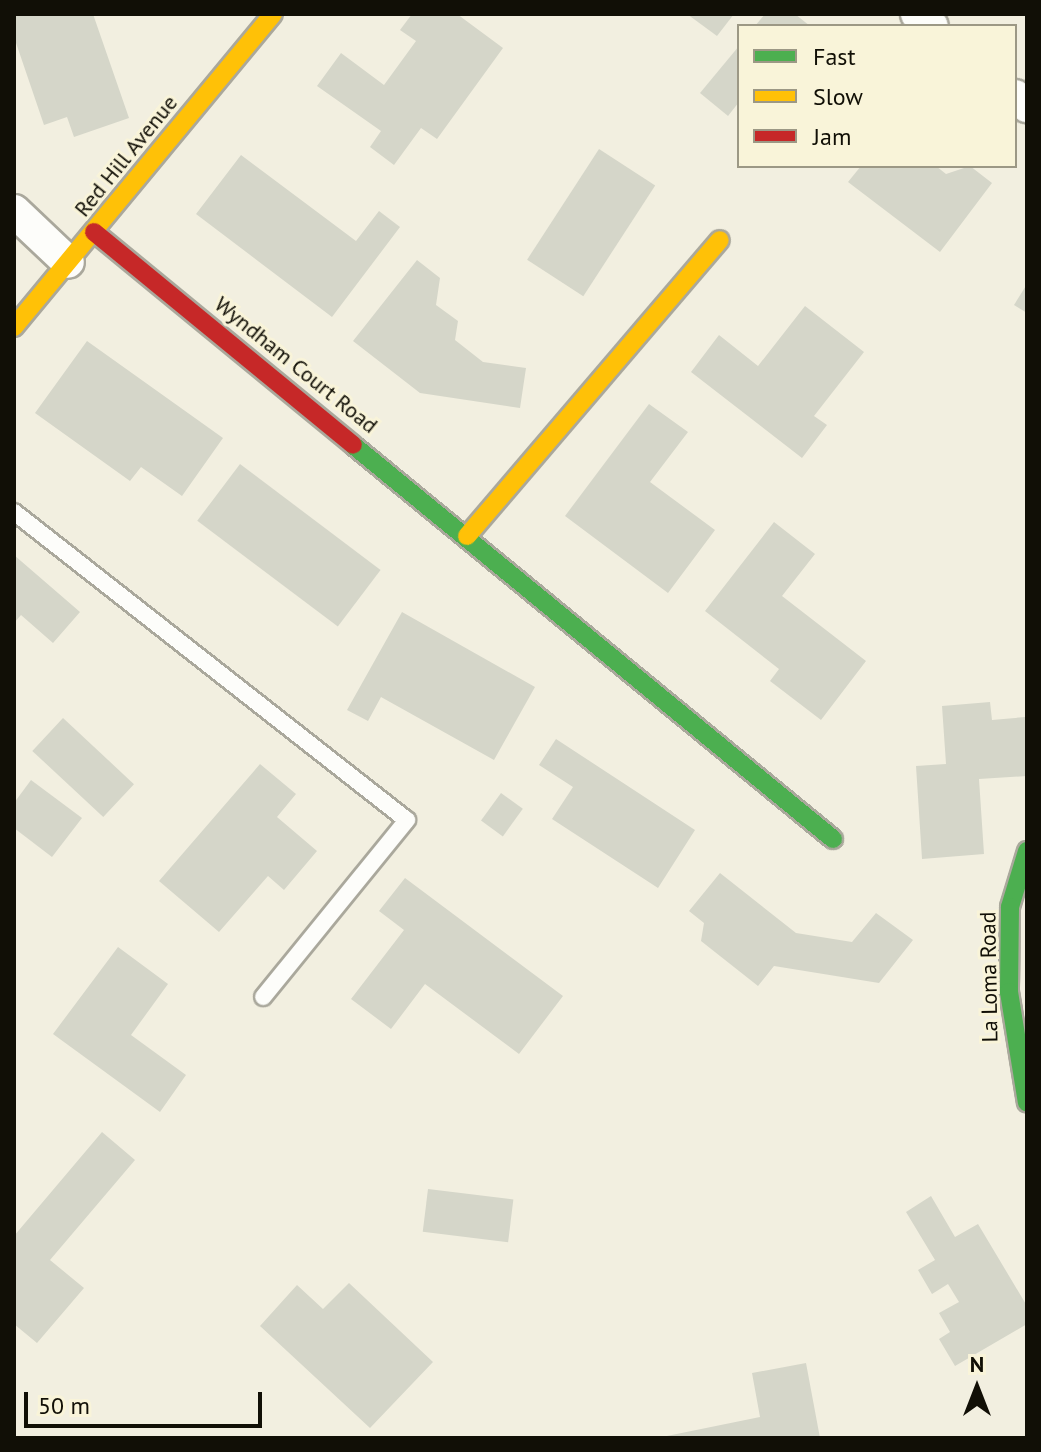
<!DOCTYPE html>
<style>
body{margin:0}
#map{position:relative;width:1041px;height:1452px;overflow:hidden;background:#f2efe0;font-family:"PT Sans",sans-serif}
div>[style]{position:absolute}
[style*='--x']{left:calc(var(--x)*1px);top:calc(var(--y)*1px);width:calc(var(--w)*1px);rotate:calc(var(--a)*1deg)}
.building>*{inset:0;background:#d5d6c9;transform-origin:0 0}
.roads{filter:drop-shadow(2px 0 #aaa89c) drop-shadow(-2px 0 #aaa89c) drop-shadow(0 2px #aaa89c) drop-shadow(0 -2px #aaa89c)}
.lane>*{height:16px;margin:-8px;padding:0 8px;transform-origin:8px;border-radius:8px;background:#fdfdfa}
.street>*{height:32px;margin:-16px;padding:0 16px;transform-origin:16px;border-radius:16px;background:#fdfdfa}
.fast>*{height:18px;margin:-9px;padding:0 9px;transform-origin:9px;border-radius:9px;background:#4caf50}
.slow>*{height:18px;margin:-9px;padding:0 9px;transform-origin:9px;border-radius:9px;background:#ffc107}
.jam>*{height:18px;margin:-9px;padding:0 9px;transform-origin:9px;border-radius:9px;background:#c62828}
span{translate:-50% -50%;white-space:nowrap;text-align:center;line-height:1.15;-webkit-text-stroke:6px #f9f4d9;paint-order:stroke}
.street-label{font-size:22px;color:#110f06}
.frame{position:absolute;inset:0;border:16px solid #110f06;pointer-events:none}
.legend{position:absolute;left:737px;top:24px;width:280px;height:144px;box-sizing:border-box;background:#f9f4d9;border:2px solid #9c9885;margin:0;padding:10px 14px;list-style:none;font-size:24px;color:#110f06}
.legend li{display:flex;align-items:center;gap:16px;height:40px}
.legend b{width:40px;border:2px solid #9c9885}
.north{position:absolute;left:937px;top:1348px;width:80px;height:80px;-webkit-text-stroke:6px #f9f4d9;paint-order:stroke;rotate:0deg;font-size:22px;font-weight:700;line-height:32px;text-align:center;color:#110f06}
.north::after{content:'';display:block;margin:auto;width:28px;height:36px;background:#110f06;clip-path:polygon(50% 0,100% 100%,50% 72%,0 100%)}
.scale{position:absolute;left:24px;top:1392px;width:238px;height:36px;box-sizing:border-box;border:4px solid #110f06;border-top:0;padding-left:10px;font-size:24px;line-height:28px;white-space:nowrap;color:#110f06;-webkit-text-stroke:6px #f9f4d9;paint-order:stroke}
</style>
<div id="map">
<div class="building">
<i style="clip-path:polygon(14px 14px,93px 14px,129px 118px,74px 137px,67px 117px,44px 125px,14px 37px)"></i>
<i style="clip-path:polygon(412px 14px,457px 14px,503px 48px,437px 139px,421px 128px,394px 165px,370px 147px,381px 131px,317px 86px,341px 53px,384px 85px,416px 41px,400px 30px)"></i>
<i style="clip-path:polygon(687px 14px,734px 14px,717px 36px)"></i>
<i style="clip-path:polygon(765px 14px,795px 14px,810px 26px,755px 26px)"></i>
<i style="clip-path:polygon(739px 46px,739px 102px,728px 116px,700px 93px)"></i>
<i style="left:599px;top:149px;width:67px;height:132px;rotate:33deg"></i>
<i style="clip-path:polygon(241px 155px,356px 241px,379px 211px,400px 227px,332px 317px,196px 214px)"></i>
<i style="clip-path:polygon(861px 166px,936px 166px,946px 174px,970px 166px,992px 183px,940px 252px,848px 182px)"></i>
<i style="clip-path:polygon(417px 260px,440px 278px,436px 305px,458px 321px,455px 340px,483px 362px,526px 368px,520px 408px,420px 393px,353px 341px)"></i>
<i style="clip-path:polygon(1027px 284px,1027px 313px,1014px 305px)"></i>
<i style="clip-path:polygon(805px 306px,864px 352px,814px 416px,827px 425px,802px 458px,691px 372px,719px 335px,758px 366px)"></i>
<i style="clip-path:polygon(87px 341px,223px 438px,182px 496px,141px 467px,130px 481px,35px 413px)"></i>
<i style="clip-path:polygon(649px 404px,688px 432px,650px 482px,715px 530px,668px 593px,565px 516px)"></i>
<i style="left:240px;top:464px;width:176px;height:71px;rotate:37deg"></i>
<i style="clip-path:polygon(774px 522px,815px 554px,782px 596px,866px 661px,821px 720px,770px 681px,779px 669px,705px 611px)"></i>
<i style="clip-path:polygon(14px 555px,80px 612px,53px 643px,21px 615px,14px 623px)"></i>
<i style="clip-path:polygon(402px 612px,535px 687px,494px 760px,381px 697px,368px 721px,347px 710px)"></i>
<i style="clip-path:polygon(990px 702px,992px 720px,1025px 717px,1027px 776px,979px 779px,984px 854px,922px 859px,916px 766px,946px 764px,942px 706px)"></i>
<i style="left:63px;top:718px;width:97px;height:45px;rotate:43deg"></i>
<i style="clip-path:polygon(556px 739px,695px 830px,658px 888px,552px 819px,573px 787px,539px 765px)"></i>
<i style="clip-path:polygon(260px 764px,296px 794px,277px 817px,317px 851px,284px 890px,268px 876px,219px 932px,159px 881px)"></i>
<i style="clip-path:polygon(31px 780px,82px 818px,52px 857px,14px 828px,14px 803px)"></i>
<i style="left:501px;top:793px;width:27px;height:34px;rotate:36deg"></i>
<i style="clip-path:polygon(720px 873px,796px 933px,852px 942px,876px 913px,913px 940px,879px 983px,774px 966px,758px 986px,701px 941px,704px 923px,689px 911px)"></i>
<i style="clip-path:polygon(405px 878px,563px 996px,519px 1054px,425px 984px,391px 1029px,351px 999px,404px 930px,379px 911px)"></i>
<i style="clip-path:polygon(118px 947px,168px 984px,131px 1035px,186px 1075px,160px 1112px,53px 1034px)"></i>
<i style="clip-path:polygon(102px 1132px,135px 1160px,50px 1260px,84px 1288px,37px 1343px,14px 1324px,14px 1236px)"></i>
<i style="left:428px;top:1189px;width:86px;height:43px;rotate:7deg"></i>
<i style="clip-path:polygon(931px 1196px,955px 1237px,978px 1224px,1027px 1306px,1027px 1324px,955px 1366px,939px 1339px,950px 1332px,939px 1313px,959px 1302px,948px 1284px,932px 1294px,918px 1270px,935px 1260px,906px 1212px)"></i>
<i style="clip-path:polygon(349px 1283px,433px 1362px,370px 1428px,260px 1326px,297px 1285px,323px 1309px)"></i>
<i style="clip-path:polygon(806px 1363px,820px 1438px,657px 1438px,760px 1417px,752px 1373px)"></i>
</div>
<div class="roads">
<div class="lane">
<i style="--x:14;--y:512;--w:499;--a:38.1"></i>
<i style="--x:407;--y:820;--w:228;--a:129.1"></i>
</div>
<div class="street">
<i style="--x:917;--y:14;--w:19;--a:39"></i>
<i style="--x:1015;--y:96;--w:16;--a:40"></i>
<i style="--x:14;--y:211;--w:74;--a:43.4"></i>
</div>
<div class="fast">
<i style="--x:353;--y:445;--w:621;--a:39.38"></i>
<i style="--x:1027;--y:851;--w:59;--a:106.9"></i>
<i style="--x:1010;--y:907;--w:85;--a:90.7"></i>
<i style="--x:1009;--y:992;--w:112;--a:80.8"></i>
</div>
<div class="slow">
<i style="--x:14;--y:327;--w:406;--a:-50.4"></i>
<i style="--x:467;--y:536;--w:389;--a:-49.5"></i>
</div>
<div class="jam">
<i style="--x:94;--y:232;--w:335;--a:39.4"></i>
</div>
</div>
<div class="street-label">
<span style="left:126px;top:156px;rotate:-51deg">Red Hill Avenue</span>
<span style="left:296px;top:365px;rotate:39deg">Wyndham Court Road</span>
<span style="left:989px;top:977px;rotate:-91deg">La Loma Road</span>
</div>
<div class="frame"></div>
<ul class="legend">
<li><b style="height:10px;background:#4caf50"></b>Fast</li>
<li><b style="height:10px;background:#ffc107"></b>Slow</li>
<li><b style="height:10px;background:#c62828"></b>Jam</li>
</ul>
<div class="north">N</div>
<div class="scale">50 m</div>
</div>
